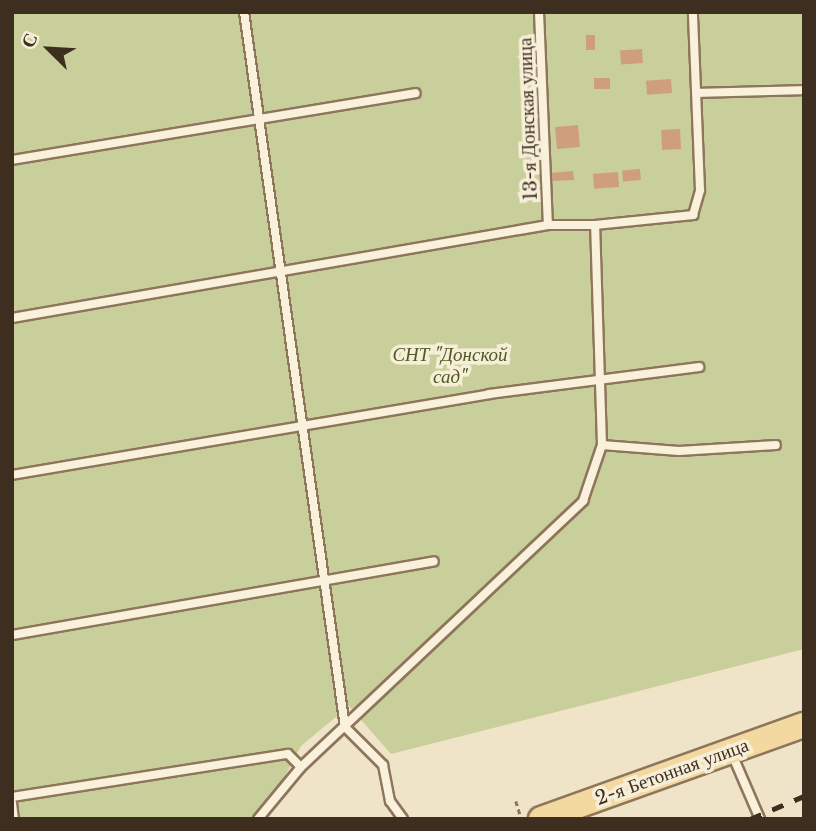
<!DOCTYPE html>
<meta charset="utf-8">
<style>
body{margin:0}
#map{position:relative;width:816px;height:831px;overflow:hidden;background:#f0e4c8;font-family:"Libre Baskerville",serif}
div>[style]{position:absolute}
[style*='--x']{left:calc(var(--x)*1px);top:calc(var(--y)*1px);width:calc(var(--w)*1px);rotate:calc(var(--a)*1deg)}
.green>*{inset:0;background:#c9cf9b}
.building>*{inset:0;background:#cf9f7d;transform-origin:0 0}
.path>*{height:2.5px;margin-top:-1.25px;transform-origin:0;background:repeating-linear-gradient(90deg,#8d765c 0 5px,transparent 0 8.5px)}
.roads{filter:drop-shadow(2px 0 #8d765c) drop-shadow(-2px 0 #8d765c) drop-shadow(0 2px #8d765c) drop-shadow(0 -2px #8d765c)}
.service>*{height:8px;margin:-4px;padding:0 4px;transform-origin:4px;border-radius:4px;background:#faf1dc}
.primary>*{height:24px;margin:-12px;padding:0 12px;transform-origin:12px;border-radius:12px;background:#f3d9a0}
.rail>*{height:4.5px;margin-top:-2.25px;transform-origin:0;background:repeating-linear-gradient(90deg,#3d2e20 0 12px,transparent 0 24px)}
span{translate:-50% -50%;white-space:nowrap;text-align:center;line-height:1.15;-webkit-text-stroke:7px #f7eed8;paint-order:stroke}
.street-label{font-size:19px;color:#3d2e20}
.park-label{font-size:19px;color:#4d5a26;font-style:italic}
.frame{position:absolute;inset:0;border:14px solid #3d2e20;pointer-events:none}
.north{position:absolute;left:14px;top:14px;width:70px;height:70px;-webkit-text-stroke:5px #f7eed8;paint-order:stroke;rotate:294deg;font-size:19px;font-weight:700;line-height:28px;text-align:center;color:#3d2e20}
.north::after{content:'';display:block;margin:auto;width:24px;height:32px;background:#3d2e20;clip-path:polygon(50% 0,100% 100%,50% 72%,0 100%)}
</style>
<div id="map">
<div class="green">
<i style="clip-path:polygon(12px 12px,804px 12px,804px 649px,391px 754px,349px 706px,301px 746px,262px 819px,12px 819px)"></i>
</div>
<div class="building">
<i style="left:586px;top:35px;width:9px;height:15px"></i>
<i style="left:642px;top:49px;width:14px;height:22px;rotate:86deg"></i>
<i style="left:594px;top:78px;width:16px;height:11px"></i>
<i style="left:671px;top:79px;width:14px;height:25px;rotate:86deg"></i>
<i style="left:578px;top:125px;width:22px;height:23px;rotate:85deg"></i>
<i style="left:680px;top:129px;width:20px;height:19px;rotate:87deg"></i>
<i style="left:640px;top:169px;width:11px;height:18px;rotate:85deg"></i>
<i style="clip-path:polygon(573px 171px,574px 180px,551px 181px,551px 173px)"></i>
<i style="left:618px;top:172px;width:15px;height:25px;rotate:86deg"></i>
</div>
<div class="path">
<i style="--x:516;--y:801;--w:14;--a:73"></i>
</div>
<div class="roads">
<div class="service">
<i style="--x:244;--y:12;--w:722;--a:81.96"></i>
<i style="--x:345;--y:727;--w:54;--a:45"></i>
<i style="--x:383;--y:765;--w:37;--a:79"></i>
<i style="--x:390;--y:801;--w:22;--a:54"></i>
<i style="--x:539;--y:12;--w:213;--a:87.6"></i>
<i style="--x:698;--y:93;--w:106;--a:-1.6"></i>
<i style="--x:12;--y:160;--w:409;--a:-9.4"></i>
<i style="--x:12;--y:318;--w:544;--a:-9.84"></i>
<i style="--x:548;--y:225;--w:47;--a:0"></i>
<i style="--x:602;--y:445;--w:77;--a:4.5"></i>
<i style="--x:679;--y:451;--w:97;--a:-3.5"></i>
<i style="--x:12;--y:475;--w:484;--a:-9.6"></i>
<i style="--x:489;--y:394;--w:212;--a:-7.3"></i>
<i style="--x:12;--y:635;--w:428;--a:-9.9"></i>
<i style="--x:732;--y:754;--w:71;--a:66.7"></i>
<i style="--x:12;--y:797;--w:279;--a:-8.9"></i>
<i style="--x:288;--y:754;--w:18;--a:45"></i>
<i style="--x:12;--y:803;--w:16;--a:83"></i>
<i style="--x:258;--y:819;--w:67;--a:-50.4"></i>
<i style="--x:301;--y:767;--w:388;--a:-43.3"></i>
<i style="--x:583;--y:501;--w:59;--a:-71.3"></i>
<i style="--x:602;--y:445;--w:220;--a:-91.8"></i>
<i style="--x:595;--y:225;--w:99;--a:-5.8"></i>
<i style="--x:693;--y:215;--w:26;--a:-74"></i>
<i style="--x:700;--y:190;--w:178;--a:-92.3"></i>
</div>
<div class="primary">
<i style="--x:541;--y:819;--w:279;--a:-19.7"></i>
</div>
</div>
<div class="rail">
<i style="--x:750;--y:819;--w:59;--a:-23.1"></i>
</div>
<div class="street-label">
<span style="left:528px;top:119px;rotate:-92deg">13-я Донская улица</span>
<span style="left:672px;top:772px;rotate:-20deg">2-я Бетонная улица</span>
</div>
<div class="park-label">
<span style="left:450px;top:366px">СНТ "Донской<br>сад"</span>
</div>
<div class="frame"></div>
<div class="north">С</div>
</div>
